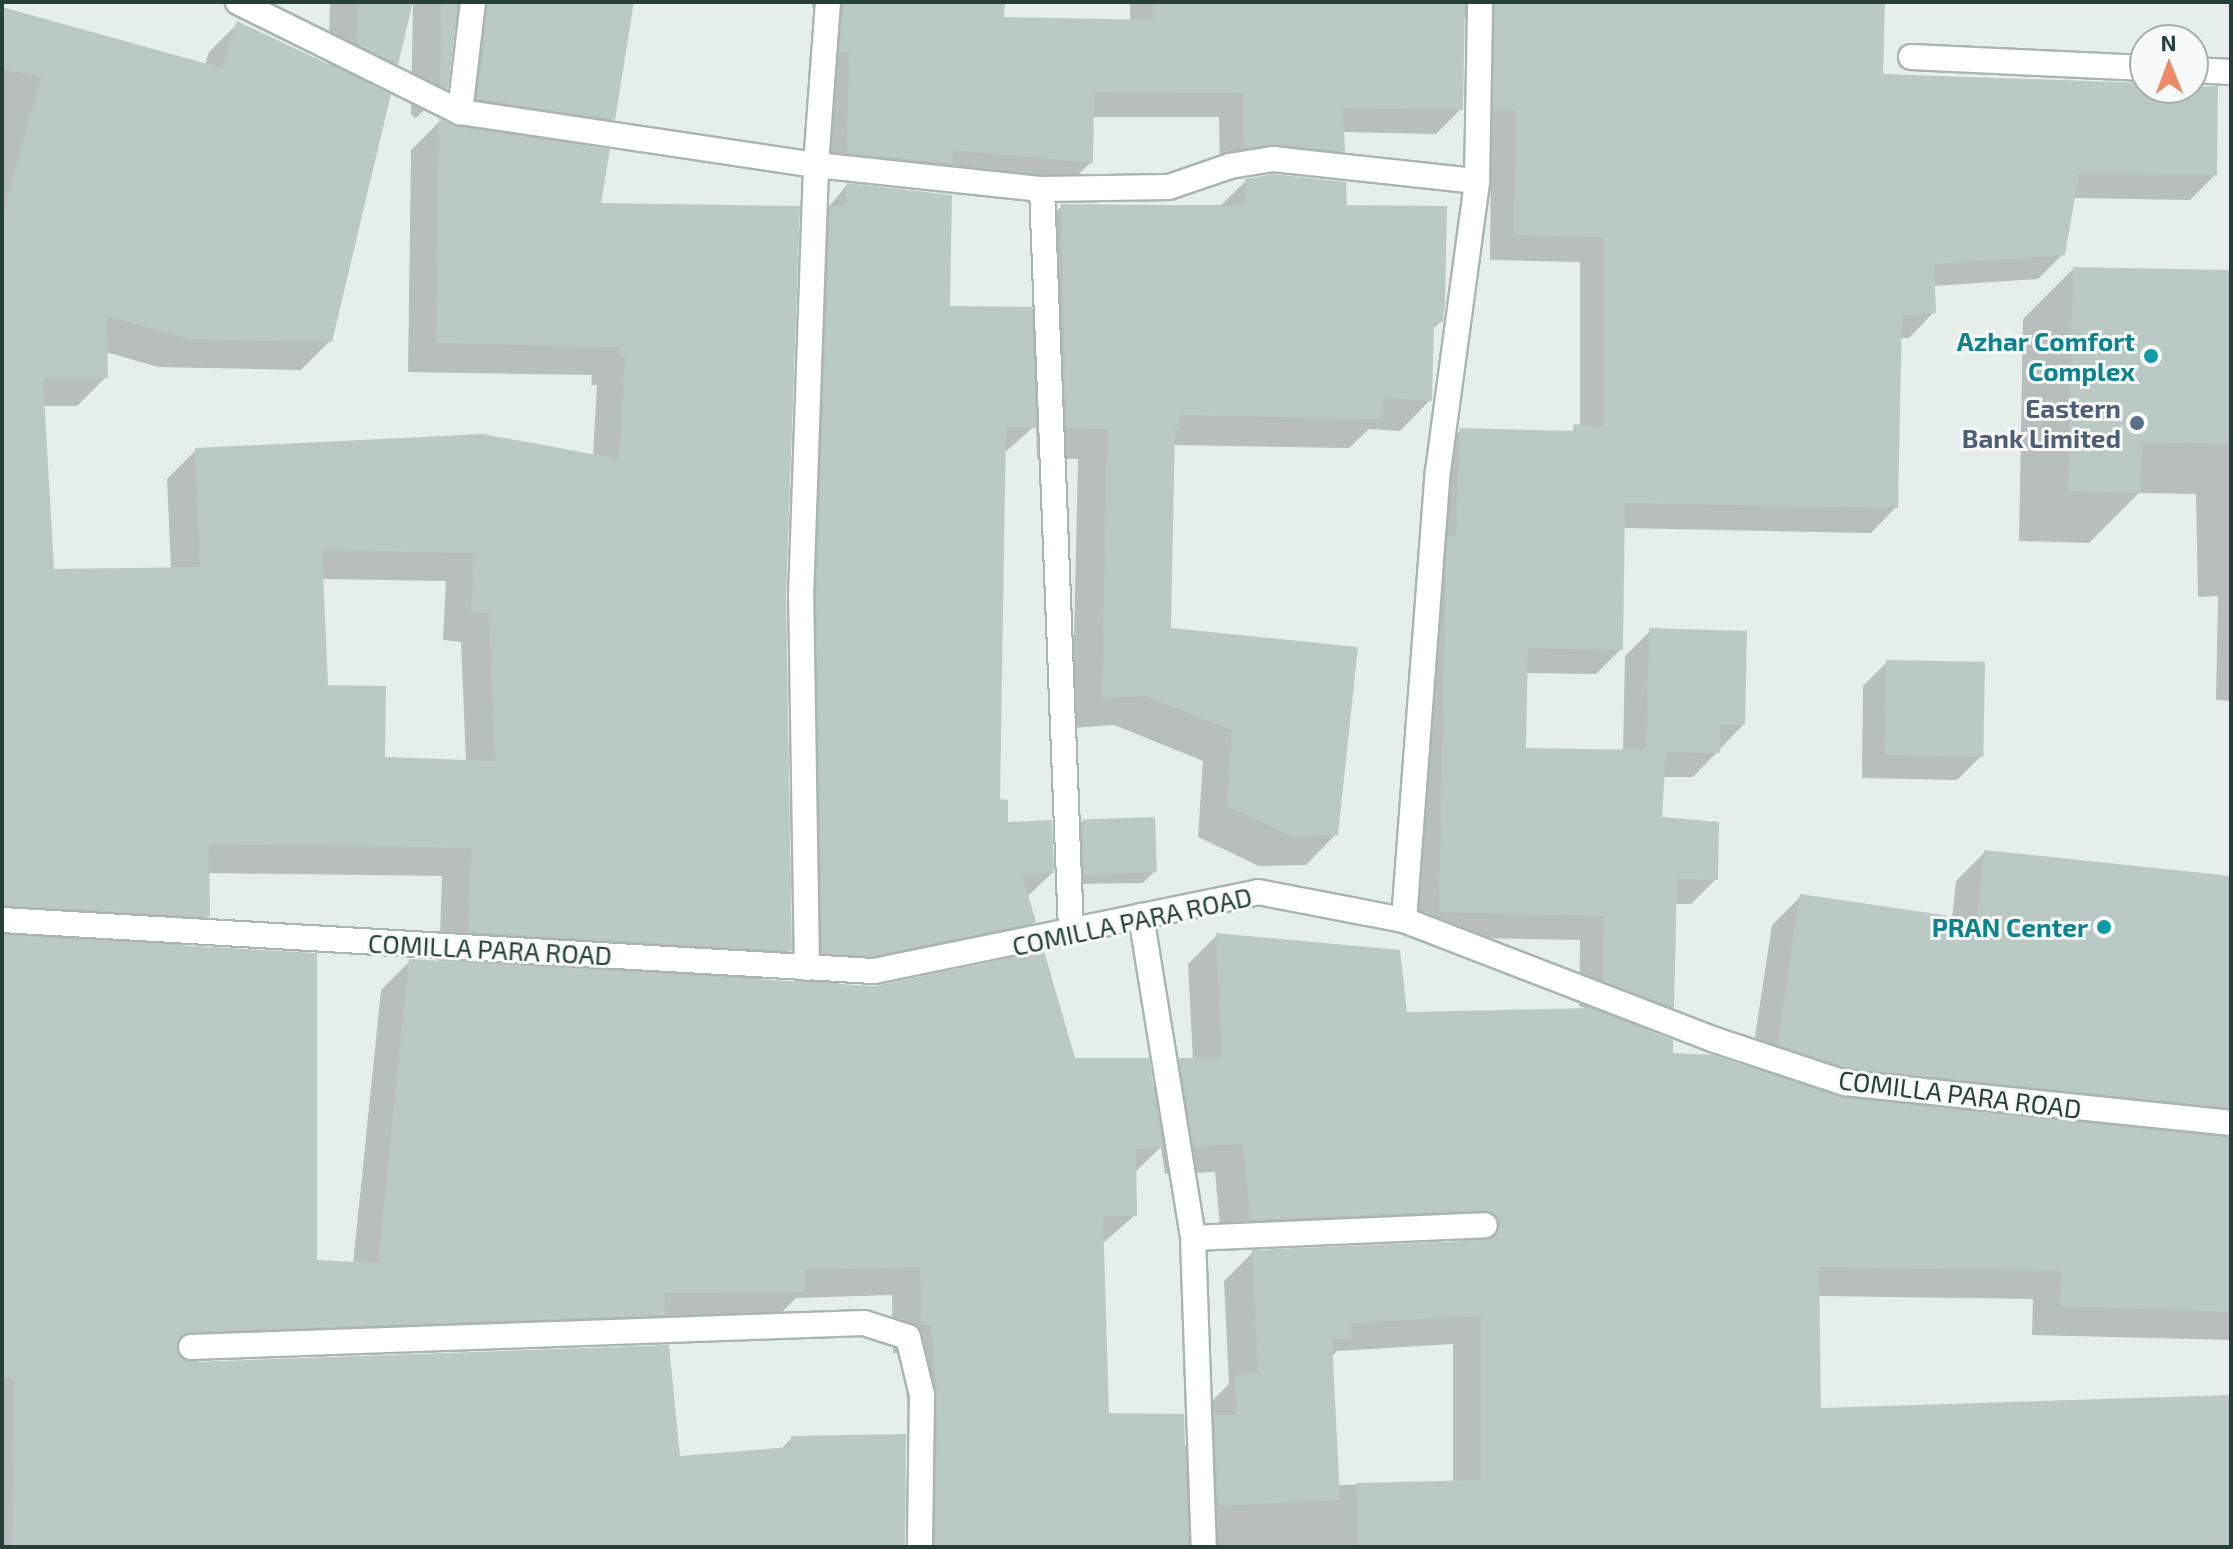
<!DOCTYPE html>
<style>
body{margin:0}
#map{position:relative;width:2233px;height:1549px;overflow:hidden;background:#e6eeeb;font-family:"Exo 2",sans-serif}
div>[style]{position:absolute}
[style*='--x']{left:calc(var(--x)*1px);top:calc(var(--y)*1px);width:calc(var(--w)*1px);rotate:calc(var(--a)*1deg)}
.shadow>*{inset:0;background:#0003}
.building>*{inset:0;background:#bbc9c4;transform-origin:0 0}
.roads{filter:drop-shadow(2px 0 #a8b6b2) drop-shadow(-2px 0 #a8b6b2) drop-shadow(0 2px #a8b6b2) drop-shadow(0 -2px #a8b6b2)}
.service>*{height:24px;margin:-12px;padding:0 12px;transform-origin:12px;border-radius:12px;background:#fff}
.pedestrian>*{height:24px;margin:-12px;padding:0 12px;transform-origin:12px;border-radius:12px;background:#fff}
.minor>*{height:24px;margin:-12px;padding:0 12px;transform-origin:12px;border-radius:12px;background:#fff}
.dots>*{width:22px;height:22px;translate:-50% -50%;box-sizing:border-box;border:4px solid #f7faf9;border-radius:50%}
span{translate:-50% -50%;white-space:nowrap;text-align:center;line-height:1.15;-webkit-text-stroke:6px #f7faf9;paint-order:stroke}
.culture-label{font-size:26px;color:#0d838f;font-weight:700}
.right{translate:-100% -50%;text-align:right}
.service-label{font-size:26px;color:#4e5e75;font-weight:700}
.street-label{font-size:26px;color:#254039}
.frame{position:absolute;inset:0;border:4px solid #254039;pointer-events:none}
.north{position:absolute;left:2129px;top:24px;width:80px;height:80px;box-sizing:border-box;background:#f7faf9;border:2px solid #a3b0ac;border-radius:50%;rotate:359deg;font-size:22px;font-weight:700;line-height:32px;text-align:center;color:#254039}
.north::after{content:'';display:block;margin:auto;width:28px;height:36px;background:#ec8b66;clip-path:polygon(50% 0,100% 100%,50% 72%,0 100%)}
</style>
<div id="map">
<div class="shadow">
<i style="clip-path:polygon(evenodd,330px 2px,411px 2px,396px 64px,372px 88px,330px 341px,301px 370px,158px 367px,106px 352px,106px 377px,77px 406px,42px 406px,52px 571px,171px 569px,167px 479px,196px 450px,593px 456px,597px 385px,591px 385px,592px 375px,408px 372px,411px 150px,440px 121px,448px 125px,459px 34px,453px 26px,446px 88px,416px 118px,411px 115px,413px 2px,632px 2px,613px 119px,584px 148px,599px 205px,784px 596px,790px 950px,759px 981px,795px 983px,789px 626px,803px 237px,847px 185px,948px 308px,1033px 309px,1031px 236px,1062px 206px,1221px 205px,1246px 181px,1345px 207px,1441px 321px,1432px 330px,1430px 400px,1400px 431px,1369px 429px,1349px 448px,1173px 445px,1169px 629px,1336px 834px,1306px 865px,1259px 866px,1198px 837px,1203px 761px,1114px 725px,1072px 728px,1078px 459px,1037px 458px,1036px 425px,1003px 454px,998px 801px,1006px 824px,1052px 873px,1027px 897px,1034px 922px,1006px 949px,836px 984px,1152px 1088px,1180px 1060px,1193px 1060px,1188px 964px,1217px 935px,1406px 1014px,1590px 1010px,1579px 1006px,1580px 940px,1415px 937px,1436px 456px,1461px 430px,1568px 433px,1580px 427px,1580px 262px,1490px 260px,1491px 135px,1469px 134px,1468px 19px,1463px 17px,1461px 109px,1436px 134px,1342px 132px,1343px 151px,1318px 176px,1248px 168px,1220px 172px,1219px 117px,1092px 117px,1091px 162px,1066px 187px,823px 178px,819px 28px,811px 2px,1003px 2px,1002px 19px,1130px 21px,1130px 2px,1883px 2px,1881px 76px,2216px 88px,2215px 175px,2190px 200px,2072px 198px,2063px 254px,2038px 279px,1933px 286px,1934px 312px,1909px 338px,1899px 338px,1896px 507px,1871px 533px,1622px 528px,1621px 649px,1596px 674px,1526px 673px,1524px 750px,1623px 751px,1625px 656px,1650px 631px,1743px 725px,1693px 777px,1662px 777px,1660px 818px,1716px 879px,1691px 904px,1674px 904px,1672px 1007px,1647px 1032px,1671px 1055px,1750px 1069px,1772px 925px,1801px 896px,1952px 919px,1956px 881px,1985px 852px,2231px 878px,2231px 1340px,2032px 1335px,2033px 1299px,1817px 1296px,1819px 1410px,2231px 1397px,2231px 1547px,907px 1547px,909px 1425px,903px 1353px,893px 1353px,892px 1295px,796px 1298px,774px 1320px,657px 1321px,635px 1343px,185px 1359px,679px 1458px,780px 1450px,792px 1438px,903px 1547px,2px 1547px,2px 9px,205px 65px,209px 52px,238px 23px,328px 67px,330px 2px,321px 579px,446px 581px,443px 640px,461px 642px,466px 762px,383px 759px,327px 687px,321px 579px,330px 2px,207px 873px,442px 876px,439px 963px,410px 961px,381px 990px,353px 1264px,315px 1262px,177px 947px,208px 916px,207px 873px,330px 2px,1161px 1147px,1165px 1174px,1215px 1172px,1222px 1248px,1455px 1238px,1464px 1243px,1253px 1252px,1224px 1281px,1229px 1384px,1207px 1406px,1208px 1424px,1183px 1448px,1107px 1415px,1102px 1244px,1135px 1215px,1134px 1173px,1161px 1147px,330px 2px,1453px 1344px,1453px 1483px,1338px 1485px,1331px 1357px,1337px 1351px,1453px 1344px)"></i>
<i style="clip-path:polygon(2073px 269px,2231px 272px,2231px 701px,2216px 700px,2218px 596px,2198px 597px,2196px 494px,2139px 493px,2089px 543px,2019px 541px,2023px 319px)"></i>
<i style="clip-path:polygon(1887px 662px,1981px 756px,1957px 780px,1862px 778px,1863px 686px)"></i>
<i style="clip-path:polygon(1083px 821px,1155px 871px,1143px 883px,1073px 884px,1071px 833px)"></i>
</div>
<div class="building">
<i style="clip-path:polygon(358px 2px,413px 2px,398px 65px,357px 44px)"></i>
<i style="clip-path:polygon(441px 2px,458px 2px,448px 89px,440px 85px)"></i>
<i style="clip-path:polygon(488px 2px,634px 2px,615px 120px,477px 99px)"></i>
<i style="clip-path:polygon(843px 2px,1005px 2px,1004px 17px,1153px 20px,1154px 2px,1465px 2px,1463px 110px,1343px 108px,1345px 152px,1275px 144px,1244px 148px,1243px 93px,1094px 92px,1093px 163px,953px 150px,953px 164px,847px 153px,849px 52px,839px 52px)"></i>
<i style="clip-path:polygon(1495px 2px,1885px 2px,1883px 74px,2145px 83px,2145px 88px,2218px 86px,2217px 175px,2079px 174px,2065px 255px,1934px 264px,1936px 313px,1902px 315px,1898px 508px,1625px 503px,1623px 650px,1528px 648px,1526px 748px,1646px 750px,1649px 628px,1747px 631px,1745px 725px,1720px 725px,1720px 753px,1666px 752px,1662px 817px,1719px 822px,1718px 880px,1677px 879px,1674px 1008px,1603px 981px,1604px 916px,1439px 912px,1446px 558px,1448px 536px,1456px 536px,1460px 428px,1573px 431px,1574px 424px,1604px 427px,1604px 237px,1514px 235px,1515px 110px,1493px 110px)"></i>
<i style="clip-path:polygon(evenodd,2px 7px,222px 68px,237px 21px,391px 94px,332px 342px,188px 339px,107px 316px,108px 378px,43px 378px,54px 569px,200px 567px,195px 448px,483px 434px,619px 459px,625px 357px,619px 357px,620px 347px,436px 343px,439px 119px,458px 127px,610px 149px,601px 203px,800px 206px,786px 596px,792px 951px,468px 932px,471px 848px,209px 844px,210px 917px,2px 905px,2px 217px,41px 76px,2px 69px,2px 7px,322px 550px,474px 553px,471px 612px,489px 613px,495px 761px,385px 757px,386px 686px,328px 685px,322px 550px)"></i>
<i style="clip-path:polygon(1273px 174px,1346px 182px,1347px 205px,1447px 206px,1445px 304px,1443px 322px,1434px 322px,1432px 401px,1384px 398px,1382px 419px,1180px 415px,1179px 430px,1175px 430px,1171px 628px,1358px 647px,1338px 835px,1291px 836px,1227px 806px,1232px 730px,1145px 696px,1102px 698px,1107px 429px,1066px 428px,1061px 204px,1238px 206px,1245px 203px,1245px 179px)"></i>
<i style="clip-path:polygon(847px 183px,952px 195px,950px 306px,1032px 307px,1036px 428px,1006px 427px,1000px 799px,1008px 800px,1008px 822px,1052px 820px,1054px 873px,1022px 874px,1036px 922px,873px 956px,822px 953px,816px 597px,830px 207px,846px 205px)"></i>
<i style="clip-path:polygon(2073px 267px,2231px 270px,2231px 444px,2142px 442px,2141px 493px,2068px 491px)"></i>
<i style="left:1886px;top:660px;width:99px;height:95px;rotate:1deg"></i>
<i style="left:1155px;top:817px;width:55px;height:73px;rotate:88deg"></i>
<i style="clip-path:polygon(1984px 850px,2231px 876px,2231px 1108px,1848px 1068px,1777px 1045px,1800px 894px,1977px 920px)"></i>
<i style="clip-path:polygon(1216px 933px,1400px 950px,1407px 1012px,1591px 1008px,1673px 1040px,1673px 1053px,1713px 1055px,1843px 1098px,2231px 1138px,2231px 1312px,2060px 1306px,2061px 1271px,1819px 1267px,1821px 1408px,2231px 1395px,2231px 1547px,1358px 1547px,1357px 1483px,1481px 1480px,1481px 1316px,1351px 1323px,1352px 1338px,1332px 1339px,1340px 1500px,1218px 1506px,1214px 1415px,1237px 1415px,1235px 1375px,1258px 1373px,1252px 1250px,1486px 1240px,1500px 1225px,1497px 1216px,1484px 1210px,1250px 1220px,1243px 1144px,1193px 1146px,1179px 1058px,1222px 1058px)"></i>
<i style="clip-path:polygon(2px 935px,317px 953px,317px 1260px,378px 1263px,409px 959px,874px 986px,1044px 951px,1075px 1058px,1149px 1058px,1163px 1147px,1136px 1149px,1137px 1216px,1103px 1216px,1109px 1413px,1184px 1414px,1188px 1547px,935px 1547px,937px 1395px,931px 1325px,921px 1325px,920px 1267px,804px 1270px,805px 1292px,664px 1293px,666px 1315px,190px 1332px,176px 1347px,179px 1356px,192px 1362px,669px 1345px,680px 1456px,791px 1447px,791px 1436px,906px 1434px,905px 1547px,12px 1547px,14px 1378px,2px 1378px)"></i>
</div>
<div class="roads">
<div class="service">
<i style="--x:1911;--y:57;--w:234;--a:2.7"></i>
<i style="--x:2193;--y:70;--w:38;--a:3"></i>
<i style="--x:191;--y:1347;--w:673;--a:-2.04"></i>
<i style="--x:864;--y:1323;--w:46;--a:17.7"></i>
<i style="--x:908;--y:1337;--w:60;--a:76.4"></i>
<i style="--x:922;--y:1395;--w:152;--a:90.8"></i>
</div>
<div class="pedestrian">
<i style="--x:1193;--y:1238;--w:292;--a:-2.5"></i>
</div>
<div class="minor">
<i style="--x:238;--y:2;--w:248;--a:26.4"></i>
<i style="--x:460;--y:112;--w:360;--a:8.5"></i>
<i style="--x:816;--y:165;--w:227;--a:6.1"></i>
<i style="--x:1042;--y:189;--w:127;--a:-0.9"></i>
<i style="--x:1169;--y:187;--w:65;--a:-19"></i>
<i style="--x:1230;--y:166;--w:44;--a:-9.2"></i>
<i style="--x:1273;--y:159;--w:205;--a:6.2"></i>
<i style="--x:460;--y:112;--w:111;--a:-83.3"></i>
<i style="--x:1042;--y:189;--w:742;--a:87.76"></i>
<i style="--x:1141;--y:916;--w:326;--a:80.8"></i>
<i style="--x:1193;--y:1238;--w:309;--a:88"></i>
<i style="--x:2;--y:920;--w:873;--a:3.35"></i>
<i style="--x:874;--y:971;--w:392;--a:-11.6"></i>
<i style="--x:1258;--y:892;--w:149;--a:10.9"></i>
<i style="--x:1404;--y:920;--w:333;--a:21.1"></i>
<i style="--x:1715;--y:1040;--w:137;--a:18.3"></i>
<i style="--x:1845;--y:1083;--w:388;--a:5.9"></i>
<i style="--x:1404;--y:920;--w:450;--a:-85.7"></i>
<i style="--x:1438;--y:471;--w:293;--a:-82.3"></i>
<i style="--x:1477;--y:181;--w:179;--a:-89"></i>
<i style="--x:807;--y:968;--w:371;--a:-90.9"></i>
<i style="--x:801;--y:597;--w:432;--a:-88"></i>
<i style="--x:816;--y:165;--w:163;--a:-85.8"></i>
</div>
</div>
<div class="dots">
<i style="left:2151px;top:356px;background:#0f9aa8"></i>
<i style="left:2137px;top:423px;background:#5c6f8a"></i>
<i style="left:2104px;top:927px;background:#0f9aa8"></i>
</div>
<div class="culture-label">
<span class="right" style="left:2135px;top:356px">Azhar Comfort<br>Complex</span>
<span class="right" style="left:2088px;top:927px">PRAN Center</span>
</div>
<div class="service-label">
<span class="right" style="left:2121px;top:423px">Eastern<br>Bank Limited</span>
</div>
<div class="street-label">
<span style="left:1132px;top:921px;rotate:-12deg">COMILLA PARA ROAD</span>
<span style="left:490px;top:949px;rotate:3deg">COMILLA PARA ROAD</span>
<span style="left:1960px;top:1094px;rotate:7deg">COMILLA PARA ROAD</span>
</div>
<div class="frame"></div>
<div class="north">N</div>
</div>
